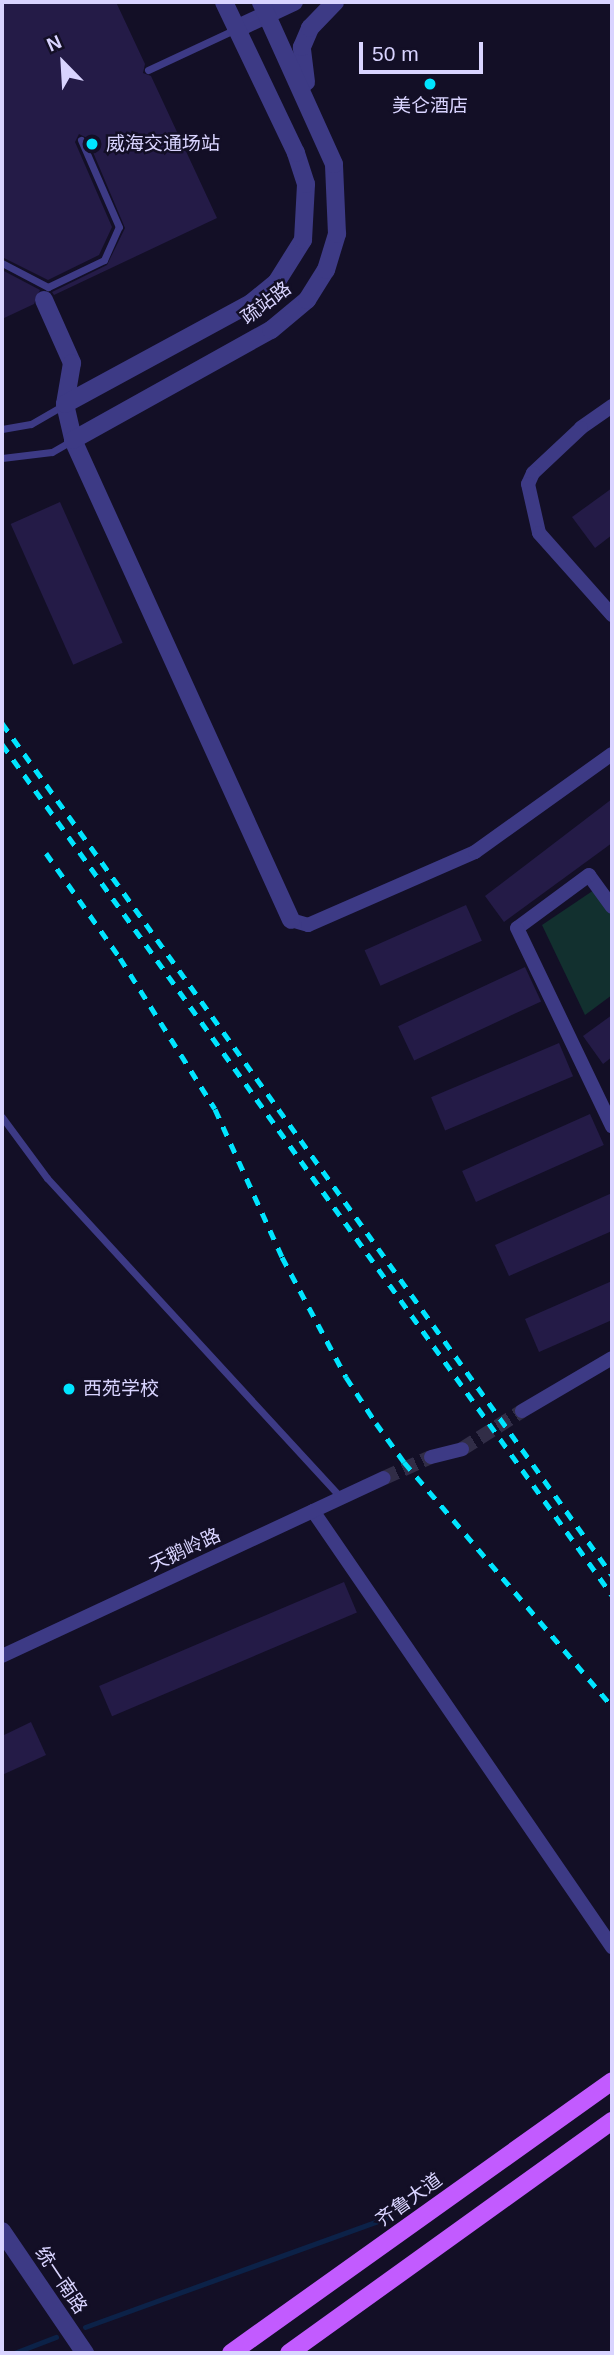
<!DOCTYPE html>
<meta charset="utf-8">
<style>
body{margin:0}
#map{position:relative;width:614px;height:2355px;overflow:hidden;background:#130f26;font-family:Helvetica,"Noto Sans SC",sans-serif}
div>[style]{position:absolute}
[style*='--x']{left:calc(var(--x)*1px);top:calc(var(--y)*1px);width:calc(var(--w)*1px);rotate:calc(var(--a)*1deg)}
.green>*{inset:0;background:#12302f}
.stream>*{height:5px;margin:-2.5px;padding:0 2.5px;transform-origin:2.5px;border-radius:2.5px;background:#0c2248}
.building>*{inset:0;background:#241b47;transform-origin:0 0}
.minor-tunnel>*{height:14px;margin-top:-7px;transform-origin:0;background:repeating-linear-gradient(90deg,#312d47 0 14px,transparent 0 21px)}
.service>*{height:7px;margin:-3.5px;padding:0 3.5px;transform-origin:3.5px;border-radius:3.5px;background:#3d3a85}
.minor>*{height:14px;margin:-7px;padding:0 7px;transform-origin:7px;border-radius:7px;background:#3d3a85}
.tertiary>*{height:18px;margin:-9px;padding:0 9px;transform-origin:9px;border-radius:9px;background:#3d3a85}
.primary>*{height:18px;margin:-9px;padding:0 9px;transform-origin:9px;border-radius:9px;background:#c25bff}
.rail>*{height:5px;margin-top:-2.5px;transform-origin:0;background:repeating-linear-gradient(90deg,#00e5ff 0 10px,transparent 0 19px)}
.dots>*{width:19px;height:19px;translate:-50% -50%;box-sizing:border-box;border:4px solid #130f26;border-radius:50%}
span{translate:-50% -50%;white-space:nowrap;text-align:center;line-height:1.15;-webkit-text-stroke:5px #130f26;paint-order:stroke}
.poi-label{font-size:19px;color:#d9d4ff}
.left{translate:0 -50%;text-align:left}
.street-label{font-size:19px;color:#d9d4ff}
.frame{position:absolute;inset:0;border:4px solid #d9d4ff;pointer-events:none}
.north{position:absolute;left:28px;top:28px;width:70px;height:70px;-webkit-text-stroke:5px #130f26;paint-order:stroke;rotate:336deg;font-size:19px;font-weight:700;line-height:28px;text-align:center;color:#d9d4ff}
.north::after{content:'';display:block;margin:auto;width:24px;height:32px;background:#d9d4ff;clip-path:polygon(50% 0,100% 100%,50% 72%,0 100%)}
.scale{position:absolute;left:359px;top:42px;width:124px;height:32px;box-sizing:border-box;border:4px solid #d9d4ff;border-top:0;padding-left:9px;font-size:21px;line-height:24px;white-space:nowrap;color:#d9d4ff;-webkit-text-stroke:5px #130f26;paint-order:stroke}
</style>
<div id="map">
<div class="green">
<i style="clip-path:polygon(594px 890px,612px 915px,612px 995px,585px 1015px,542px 925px)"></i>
</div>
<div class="stream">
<i style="--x:85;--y:2327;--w:320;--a:-19.9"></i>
<i style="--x:14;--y:2353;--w:45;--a:-20.9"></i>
</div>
<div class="building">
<i style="clip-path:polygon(2px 2px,116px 2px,145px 64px,143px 73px,151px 76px,217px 218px,54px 295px,52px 292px,107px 265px,125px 228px,87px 138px,79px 134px,75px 142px,112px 227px,99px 255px,48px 280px,2px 257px)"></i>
<i style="clip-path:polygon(2px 270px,40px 290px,34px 304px,2px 319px)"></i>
<i style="clip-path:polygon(612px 488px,612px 535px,595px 548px,572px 517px)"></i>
<i style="left:60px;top:502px;width:154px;height:54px;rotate:66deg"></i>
<i style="clip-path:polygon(612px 799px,612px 843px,504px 922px,485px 896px)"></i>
<i style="left:466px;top:905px;width:39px;height:111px;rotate:66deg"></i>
<i style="left:525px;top:967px;width:38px;height:140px;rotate:65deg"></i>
<i style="clip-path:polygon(612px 1015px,612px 1057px,603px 1064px,583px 1036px)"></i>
<i style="left:559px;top:1043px;width:36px;height:139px;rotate:67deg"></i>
<i style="left:590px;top:1114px;width:34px;height:140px;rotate:66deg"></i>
<i style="clip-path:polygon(612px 1193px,612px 1231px,509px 1276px,495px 1245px)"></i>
<i style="clip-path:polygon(612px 1281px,612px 1320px,539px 1352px,525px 1319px)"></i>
<i style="left:344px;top:1582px;width:33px;height:266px;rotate:67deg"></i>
<i style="clip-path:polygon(31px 1722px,46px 1755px,2px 1775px,2px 1736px)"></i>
</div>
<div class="minor-tunnel">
<i style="--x:462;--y:1449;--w:71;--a:-32.3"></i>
<i style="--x:384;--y:1478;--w:51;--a:-24.1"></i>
</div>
<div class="service">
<i style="--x:148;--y:70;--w:97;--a:-25"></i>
<i style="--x:2;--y:263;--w:52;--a:27.6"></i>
<i style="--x:48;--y:287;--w:62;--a:-25.7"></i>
<i style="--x:104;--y:260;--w:36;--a:-66"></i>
<i style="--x:119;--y:227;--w:95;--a:-113.6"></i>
<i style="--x:2;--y:429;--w:29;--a:-10"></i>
<i style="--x:31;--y:424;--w:38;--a:-30"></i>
<i style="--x:2;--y:458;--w:50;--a:-6.8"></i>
<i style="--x:52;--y:452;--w:22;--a:-30"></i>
<i style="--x:2;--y:1117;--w:76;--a:53.6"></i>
<i style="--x:47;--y:1178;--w:435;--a:47.4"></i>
</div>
<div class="minor">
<i style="--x:612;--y:406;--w:38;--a:145"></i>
<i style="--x:581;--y:428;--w:66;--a:136.8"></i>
<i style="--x:533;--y:473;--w:12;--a:114"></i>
<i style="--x:528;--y:484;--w:50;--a:77.3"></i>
<i style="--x:539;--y:533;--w:110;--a:48.3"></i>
<i style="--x:612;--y:907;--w:39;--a:-126"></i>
<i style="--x:589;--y:875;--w:89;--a:143.6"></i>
<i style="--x:517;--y:928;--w:220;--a:64.4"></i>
<i style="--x:291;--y:920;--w:18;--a:16"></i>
<i style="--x:308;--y:925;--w:182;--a:-23.6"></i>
<i style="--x:475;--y:852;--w:168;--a:-35.6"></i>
<i style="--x:522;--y:1411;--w:104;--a:-30.5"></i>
<i style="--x:431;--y:1457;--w:32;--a:-14"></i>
<i style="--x:313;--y:1511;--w:529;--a:55.56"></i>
<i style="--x:2;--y:1656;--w:421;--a:-25"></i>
</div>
<div class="tertiary">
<i style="--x:236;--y:29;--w:64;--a:-25"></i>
<i style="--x:306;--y:82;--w:35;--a:-97"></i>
<i style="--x:302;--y:47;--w:21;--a:-67"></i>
<i style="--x:310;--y:28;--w:36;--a:-46"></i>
<i style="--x:44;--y:300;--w:69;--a:66"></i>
<i style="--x:72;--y:363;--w:42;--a:99.7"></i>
<i style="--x:65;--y:404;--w:37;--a:77"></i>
<i style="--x:73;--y:440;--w:527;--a:65.57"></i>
<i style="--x:65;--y:404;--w:212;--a:-28.5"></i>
<i style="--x:251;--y:303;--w:32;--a:-39"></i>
<i style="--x:276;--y:283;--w:51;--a:-57.9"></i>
<i style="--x:303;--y:240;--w:56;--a:-86.9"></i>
<i style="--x:306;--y:184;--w:33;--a:-108"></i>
<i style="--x:296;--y:153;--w:167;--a:-115.5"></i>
<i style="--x:73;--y:440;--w:227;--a:-29.1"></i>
<i style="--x:271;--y:330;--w:47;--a:-39.8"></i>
<i style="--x:307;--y:300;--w:36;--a:-58"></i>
<i style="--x:326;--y:270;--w:38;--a:-73"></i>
<i style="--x:337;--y:234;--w:70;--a:-92.5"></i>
<i style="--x:334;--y:164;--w:178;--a:-114.3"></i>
<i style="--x:2;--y:2231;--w:148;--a:55.8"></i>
</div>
<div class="primary">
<i style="--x:231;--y:2353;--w:468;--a:-35.5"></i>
<i style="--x:289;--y:2353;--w:398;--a:-35.7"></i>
</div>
<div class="rail">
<i style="--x:2;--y:723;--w:1048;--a:54.4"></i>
<i style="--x:2;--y:744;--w:1047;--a:54.37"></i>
<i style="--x:46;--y:853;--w:128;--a:54.8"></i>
<i style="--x:120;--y:958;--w:178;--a:57.8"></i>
<i style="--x:215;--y:1109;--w:162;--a:65.6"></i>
<i style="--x:282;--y:1257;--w:136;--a:61.9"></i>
<i style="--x:346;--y:1377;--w:55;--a:56.9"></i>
<i style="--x:376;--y:1423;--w:48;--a:54.3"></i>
<i style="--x:404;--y:1462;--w:321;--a:49.6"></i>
</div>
<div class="dots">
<i style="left:430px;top:84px;background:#00e5ff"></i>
<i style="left:92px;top:144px;background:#00e5ff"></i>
<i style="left:69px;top:1389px;background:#00e5ff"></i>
</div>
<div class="poi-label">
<span style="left:430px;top:106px">美仑酒店</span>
<span class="left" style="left:106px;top:144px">威海交通场站</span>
<span class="left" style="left:83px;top:1389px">西苑学校</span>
</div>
<div class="street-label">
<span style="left:266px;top:303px;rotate:-37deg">疏站路</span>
<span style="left:185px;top:1550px;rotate:-25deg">天鹅岭路</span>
<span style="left:409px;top:2200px;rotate:-36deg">齐鲁大道</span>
<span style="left:61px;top:2280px;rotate:56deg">统一南路</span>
</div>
<div class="frame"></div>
<div class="north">N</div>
<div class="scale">50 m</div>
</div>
